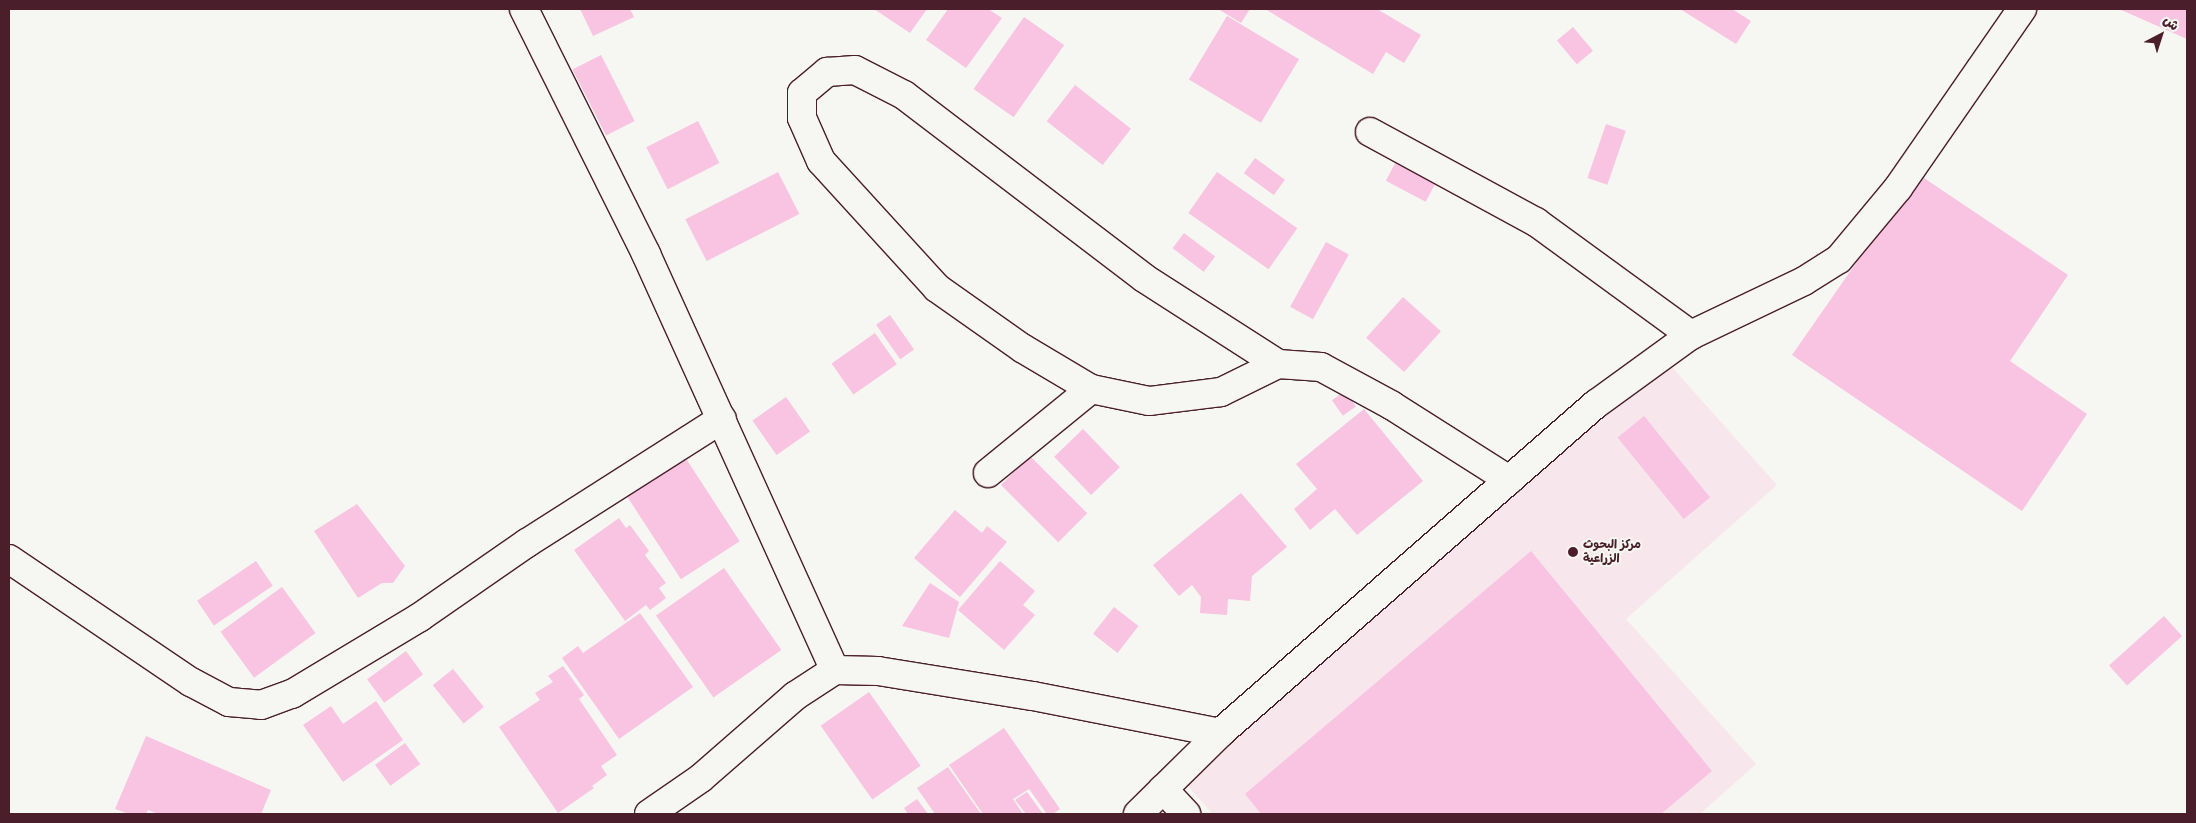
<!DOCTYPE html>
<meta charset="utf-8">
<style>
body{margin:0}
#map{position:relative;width:2196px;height:823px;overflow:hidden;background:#f6f6f2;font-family:"Balsamiq Sans","Playpen Sans Arabic",sans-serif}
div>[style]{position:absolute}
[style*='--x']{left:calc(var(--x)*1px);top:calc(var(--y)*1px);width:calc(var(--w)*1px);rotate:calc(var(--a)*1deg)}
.built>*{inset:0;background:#f7e7ed}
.building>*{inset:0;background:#f8c4e1;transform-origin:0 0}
.roads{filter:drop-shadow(1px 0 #4a1f2b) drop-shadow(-1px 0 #4a1f2b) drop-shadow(0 1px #4a1f2b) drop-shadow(0 -1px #4a1f2b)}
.minor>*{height:28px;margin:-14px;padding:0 14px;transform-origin:14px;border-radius:14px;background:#f6f6f2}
.dots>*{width:14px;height:14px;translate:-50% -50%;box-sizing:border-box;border:2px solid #f6f6f2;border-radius:50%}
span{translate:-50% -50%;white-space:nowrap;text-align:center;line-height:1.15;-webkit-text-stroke:4px #f6f6f2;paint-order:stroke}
.poi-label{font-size:12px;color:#4a1f2b;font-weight:700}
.left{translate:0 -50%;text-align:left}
.frame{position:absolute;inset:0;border:10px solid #4a1f2b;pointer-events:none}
.north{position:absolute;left:2136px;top:10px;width:50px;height:50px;-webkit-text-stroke:4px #f6f6f2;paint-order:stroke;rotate:40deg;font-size:14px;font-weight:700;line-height:20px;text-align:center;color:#4a1f2b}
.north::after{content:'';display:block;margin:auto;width:18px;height:22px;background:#4a1f2b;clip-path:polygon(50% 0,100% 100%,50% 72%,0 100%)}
</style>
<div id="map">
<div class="built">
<i style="clip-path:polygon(1663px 357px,1777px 485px,1626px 619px,1756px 764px,1700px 814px,1213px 814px,1185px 783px)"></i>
</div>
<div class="building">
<i style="clip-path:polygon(580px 9px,630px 9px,634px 17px,593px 36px)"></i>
<i style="clip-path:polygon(874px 9px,927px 9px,910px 33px)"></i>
<i style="clip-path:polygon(948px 9px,988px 9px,1002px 18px,966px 68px,926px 40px)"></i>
<i style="clip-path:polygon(1218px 9px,1250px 9px,1241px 23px)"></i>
<i style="clip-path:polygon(1265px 9px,1377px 9px,1421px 35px,1404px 63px,1386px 52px,1373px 74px)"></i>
<i style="clip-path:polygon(1680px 9px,1732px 9px,1751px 21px,1736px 44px)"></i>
<i style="clip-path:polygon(2119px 9px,2187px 9px,2187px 39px)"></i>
<i style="left:1227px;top:16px;width:84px;height:74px;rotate:31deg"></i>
<i style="left:1024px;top:17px;width:49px;height:88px;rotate:35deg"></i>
<i style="left:1573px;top:27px;width:31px;height:21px;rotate:50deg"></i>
<i style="left:601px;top:55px;width:74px;height:32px;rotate:63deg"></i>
<i style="left:1075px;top:85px;width:71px;height:46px;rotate:38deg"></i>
<i style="left:698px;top:121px;width:47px;height:58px;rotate:63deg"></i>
<i style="left:1606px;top:124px;width:21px;height:57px;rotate:19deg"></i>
<i style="left:1399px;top:156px;width:45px;height:28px;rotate:28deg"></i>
<i style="left:1255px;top:158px;width:37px;height:19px;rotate:36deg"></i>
<i style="left:778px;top:172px;width:47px;height:104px;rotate:63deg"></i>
<i style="left:1217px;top:172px;width:98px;height:50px;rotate:35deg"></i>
<i style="clip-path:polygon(1918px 174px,2068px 275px,2010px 361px,2087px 414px,2022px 511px,1792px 355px)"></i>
<i style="left:1184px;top:233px;width:39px;height:19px;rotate:37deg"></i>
<i style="left:1326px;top:242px;width:26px;height:74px;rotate:29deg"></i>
<i style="left:1403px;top:297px;width:51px;height:55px;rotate:42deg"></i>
<i style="left:890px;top:315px;width:42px;height:17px;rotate:55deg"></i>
<i style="left:875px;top:333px;width:38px;height:53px;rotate:55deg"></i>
<i style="left:1345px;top:391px;width:19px;height:16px;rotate:55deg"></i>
<i style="left:786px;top:397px;width:42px;height:41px;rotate:55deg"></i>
<i style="clip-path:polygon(1364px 409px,1423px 481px,1357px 535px,1335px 509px,1310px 530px,1294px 509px,1317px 489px,1296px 464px)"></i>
<i style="left:1644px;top:416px;width:105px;height:34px;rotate:51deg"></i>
<i style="left:1083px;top:429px;width:53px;height:40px;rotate:46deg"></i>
<i style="left:683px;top:454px;width:104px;height:70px;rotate:57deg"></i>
<i style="left:1030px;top:456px;width:81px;height:41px;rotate:45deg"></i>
<i style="clip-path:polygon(1241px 493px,1287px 547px,1252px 576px,1250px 601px,1228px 599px,1227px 615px,1200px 613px,1201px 597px,1192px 585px,1179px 596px,1153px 565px)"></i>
<i style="clip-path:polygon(357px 504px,405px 566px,393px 583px,382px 583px,358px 598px,314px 531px)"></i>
<i style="clip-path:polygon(955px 510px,982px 533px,987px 526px,1007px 542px,960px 597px,914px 558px)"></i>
<i style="clip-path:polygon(619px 518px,626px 528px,630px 525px,649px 551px,645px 555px,666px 583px,659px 588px,666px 598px,650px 610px,646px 605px,625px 621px,574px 550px)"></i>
<i style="clip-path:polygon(1531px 551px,1712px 771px,1661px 814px,1261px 814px,1245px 794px)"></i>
<i style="left:256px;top:561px;width:30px;height:71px;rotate:56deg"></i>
<i style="clip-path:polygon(1000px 561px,1035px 591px,1023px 605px,1035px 615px,1004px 650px,958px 610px)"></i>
<i style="left:724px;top:568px;width:100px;height:83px;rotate:55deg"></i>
<i style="clip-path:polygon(930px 583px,959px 602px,949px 638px,902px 626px)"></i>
<i style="left:282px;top:587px;width:57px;height:76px;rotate:54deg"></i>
<i style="left:1114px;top:607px;width:31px;height:34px;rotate:38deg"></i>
<i style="clip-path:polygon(640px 613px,693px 687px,619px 739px,562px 658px,578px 646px,583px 653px)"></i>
<i style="left:2164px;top:616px;width:27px;height:74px;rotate:48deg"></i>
<i style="left:406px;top:651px;width:29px;height:48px;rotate:54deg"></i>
<i style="clip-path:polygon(563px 666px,584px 695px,579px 699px,617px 755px,601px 766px,607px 775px,592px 786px,594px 788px,558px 813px,499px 727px,540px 700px,535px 693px,553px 682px,548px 676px)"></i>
<i style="left:453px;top:669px;width:49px;height:26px;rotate:51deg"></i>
<i style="left:869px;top:692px;width:90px;height:59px;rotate:55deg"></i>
<i style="clip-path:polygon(376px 701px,403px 740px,343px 782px,303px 725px,331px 706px,343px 724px)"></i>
<i style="clip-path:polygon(1004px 728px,1060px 809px,1053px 814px,1047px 814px,1029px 789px,1013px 799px,1023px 814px,983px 814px,949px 765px)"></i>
<i style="clip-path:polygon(146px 736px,271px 790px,261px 814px,158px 814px,148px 810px,146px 814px,129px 814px,115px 809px)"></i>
<i style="left:405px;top:743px;width:26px;height:37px;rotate:54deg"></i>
<i style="clip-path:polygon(948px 767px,981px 814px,935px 814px,917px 788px)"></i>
<i style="clip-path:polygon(1027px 792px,1043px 814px,1026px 814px,1015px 800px)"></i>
<i style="clip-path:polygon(917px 799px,928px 814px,908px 814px,904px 808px)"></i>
</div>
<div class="roads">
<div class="minor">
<i style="--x:524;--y:9;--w:274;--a:63.5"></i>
<i style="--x:646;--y:254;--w:457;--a:65.6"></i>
<i style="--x:1370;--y:132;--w:189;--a:28.5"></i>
<i style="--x:1536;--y:222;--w:192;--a:36.1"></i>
<i style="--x:1278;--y:364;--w:64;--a:153.8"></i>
<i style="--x:1221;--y:392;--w:73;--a:172.9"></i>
<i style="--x:1149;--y:401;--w:59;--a:-168.3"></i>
<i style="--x:1091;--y:389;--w:80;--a:-149.3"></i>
<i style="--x:1022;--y:348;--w:104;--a:-144.8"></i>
<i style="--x:937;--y:288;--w:172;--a:-132.4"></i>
<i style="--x:821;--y:161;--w:47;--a:-113.8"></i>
<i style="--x:802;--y:118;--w:25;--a:-90"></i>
<i style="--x:802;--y:93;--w:33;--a:-40"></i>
<i style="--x:827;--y:72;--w:28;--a:-4"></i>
<i style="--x:855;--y:70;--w:55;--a:27"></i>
<i style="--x:904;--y:95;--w:302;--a:37.3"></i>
<i style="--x:1144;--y:278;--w:159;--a:32.7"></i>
<i style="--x:1278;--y:364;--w:43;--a:4"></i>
<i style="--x:1321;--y:367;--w:80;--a:28.5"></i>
<i style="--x:1391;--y:405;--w:140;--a:32.4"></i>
<i style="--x:988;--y:473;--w:133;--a:-39.2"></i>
<i style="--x:9;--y:559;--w:220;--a:34.1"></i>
<i style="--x:191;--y:682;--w:43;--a:27.8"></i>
<i style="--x:229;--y:702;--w:32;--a:5"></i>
<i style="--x:261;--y:705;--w:33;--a:-20"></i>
<i style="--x:292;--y:694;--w:149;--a:-31"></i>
<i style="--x:420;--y:617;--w:130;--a:-34.7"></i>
<i style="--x:527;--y:543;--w:231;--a:-32.5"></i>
<i style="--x:1163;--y:789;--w:34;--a:47"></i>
<i style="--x:649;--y:814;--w:63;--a:-34.7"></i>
<i style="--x:701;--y:778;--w:125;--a:-41.1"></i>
<i style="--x:795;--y:696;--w:48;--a:-33"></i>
<i style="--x:835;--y:670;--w:43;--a:1.3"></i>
<i style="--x:878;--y:671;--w:157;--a:9.2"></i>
<i style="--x:1033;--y:696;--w:191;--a:11.2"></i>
<i style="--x:1138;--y:814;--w:115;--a:-44.6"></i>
<i style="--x:1220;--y:733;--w:500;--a:-41.2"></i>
<i style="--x:1596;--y:404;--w:117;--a:-36"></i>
<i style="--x:1691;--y:335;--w:125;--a:-25.5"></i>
<i style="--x:1804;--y:281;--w:41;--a:-32.2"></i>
<i style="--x:1839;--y:259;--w:92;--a:-50.3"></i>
<i style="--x:1898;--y:188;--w:218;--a:-55.3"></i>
</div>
</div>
<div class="dots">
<i style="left:1573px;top:552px;background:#4a1f2b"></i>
</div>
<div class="poi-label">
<span class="left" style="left:1583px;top:552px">مركز البحوث<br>الزراعية</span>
</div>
<div class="frame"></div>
<div class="north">ش</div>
</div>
